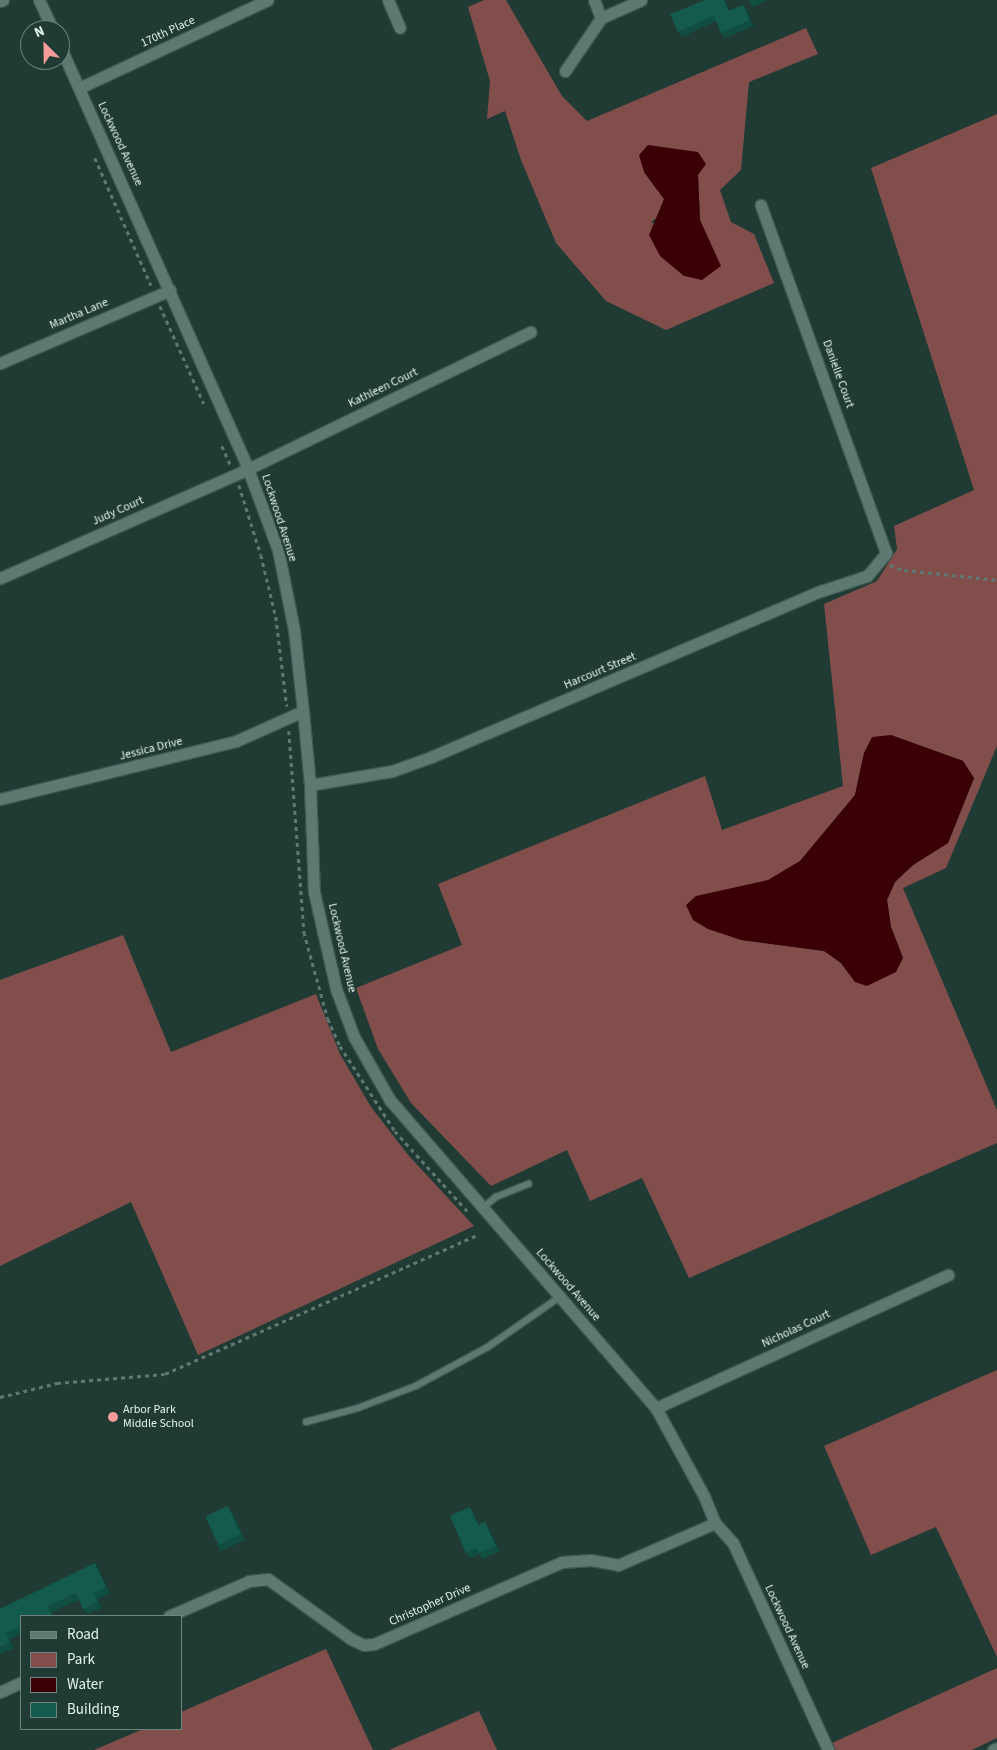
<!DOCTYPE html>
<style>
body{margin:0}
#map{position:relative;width:997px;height:1750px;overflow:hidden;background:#203b34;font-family:"Source Sans 3",sans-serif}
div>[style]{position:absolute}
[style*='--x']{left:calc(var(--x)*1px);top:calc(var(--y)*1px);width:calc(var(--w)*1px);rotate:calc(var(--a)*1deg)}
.green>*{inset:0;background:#814e4c}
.water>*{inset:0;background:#3b0006}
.path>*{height:2.5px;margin-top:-1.25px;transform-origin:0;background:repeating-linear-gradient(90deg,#617872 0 4px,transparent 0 8px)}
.roads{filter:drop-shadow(1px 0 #3f5852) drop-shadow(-1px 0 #3f5852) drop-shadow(0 1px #3f5852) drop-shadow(0 -1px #3f5852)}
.lane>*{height:5.5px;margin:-2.75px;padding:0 2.75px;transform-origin:2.75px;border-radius:2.75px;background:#5c7a72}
.street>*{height:11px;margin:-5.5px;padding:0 5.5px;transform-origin:5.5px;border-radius:5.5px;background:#5c7a72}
.wall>*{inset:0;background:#114e42}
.shaded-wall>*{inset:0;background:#0e4036}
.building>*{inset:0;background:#145b4d;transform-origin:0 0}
.dots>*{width:14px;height:14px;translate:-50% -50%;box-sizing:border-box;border:2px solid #203b34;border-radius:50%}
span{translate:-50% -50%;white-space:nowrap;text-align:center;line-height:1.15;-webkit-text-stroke:4.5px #203b34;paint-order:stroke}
.street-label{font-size:12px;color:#e2f2ed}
.poi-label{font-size:12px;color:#e2f2ed}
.left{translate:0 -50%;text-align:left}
.legend{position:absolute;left:20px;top:1615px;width:162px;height:115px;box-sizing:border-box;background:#203b34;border:1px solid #6e847e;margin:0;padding:6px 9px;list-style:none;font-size:15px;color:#e2f2ed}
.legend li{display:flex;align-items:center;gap:10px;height:25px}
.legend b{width:25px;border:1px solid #6e847e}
.north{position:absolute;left:20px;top:20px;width:50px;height:50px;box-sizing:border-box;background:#203b34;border:1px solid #6e847e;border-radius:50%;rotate:337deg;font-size:14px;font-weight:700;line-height:20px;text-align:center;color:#e2f2ed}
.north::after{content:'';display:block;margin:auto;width:18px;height:22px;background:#f59b98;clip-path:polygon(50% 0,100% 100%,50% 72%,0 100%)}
</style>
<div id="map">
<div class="green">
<i style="clip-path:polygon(evenodd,484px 0,506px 0,562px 96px,587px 121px,806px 28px,818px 54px,749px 82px,741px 170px,720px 190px,731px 222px,754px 234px,774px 283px,666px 330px,606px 301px,556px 243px,521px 160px,505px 111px,487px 119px,490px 81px,468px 7px,484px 0,644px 172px,698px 175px,700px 220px,720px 266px,651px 222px,659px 216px,664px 199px,644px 172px)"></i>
<i style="clip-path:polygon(evenodd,997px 114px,997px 746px,946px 868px,903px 888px,997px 1110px,997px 1143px,689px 1278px,642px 1178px,590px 1201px,567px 1150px,491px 1186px,411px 1103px,378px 1049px,356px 988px,462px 945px,438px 884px,705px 776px,722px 830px,843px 786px,824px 604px,877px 581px,897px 549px,894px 526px,974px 490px,871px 168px,997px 114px,891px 735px,963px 761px,974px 778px,948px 843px,913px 865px,895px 882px,887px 900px,891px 927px,903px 958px,855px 982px,841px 963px,824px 951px,741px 940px,734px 890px,769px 880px,800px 861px,855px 795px,864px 753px,891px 735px)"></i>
<i style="clip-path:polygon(123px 935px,171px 1052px,316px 994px,340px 1054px,371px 1107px,409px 1156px,474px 1226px,198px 1355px,131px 1202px,0 1266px,0 980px)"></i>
<i style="clip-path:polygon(997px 1370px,997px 1657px,936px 1527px,871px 1555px,824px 1446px)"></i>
<i style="clip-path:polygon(326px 1649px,373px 1750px,94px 1750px,143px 1729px,181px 1729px,181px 1712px)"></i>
<i style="clip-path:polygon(997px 1668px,997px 1738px,972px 1750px,835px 1750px,832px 1743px)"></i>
<i style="clip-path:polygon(479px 1711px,497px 1750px,389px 1750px)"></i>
</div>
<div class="water">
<i style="clip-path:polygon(648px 145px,698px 152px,706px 164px,698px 175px,700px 220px,721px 266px,702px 280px,684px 276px,660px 256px,649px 235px,664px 199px,644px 172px,639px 155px)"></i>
<i style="clip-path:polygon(891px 735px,963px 761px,974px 778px,948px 843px,913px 865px,895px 882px,887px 900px,891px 927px,903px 958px,896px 972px,867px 986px,855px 982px,841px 963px,824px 951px,741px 940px,708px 929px,693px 920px,686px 905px,696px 896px,768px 880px,800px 861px,855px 795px,864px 753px,872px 737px)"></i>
</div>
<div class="path">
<i style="--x:95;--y:158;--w:139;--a:66.2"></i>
<i style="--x:160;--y:306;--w:107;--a:65.8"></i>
<i style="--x:222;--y:446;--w:20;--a:66"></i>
<i style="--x:239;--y:485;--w:73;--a:72.6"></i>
<i style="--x:261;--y:555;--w:64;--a:76.4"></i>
<i style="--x:276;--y:617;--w:90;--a:83"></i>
<i style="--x:890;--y:565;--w:15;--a:20"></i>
<i style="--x:904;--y:570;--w:94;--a:6.1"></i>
<i style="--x:289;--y:731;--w:202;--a:85.7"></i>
<i style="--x:304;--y:932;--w:90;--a:74.6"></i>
<i style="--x:328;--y:1019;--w:30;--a:66"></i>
<i style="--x:340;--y:1046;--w:101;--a:57.1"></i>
<i style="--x:395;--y:1131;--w:112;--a:47.9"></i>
<i style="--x:0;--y:1397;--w:59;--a:-13.8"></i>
<i style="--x:57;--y:1383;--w:108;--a:-4.8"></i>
<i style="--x:165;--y:1374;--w:342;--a:-24"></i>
</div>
<div class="roads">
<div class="lane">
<i style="--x:484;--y:1207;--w:16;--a:-40"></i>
<i style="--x:496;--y:1197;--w:35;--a:-22"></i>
<i style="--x:306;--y:1422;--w:54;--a:-15.1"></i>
<i style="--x:358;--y:1408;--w:62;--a:-20.8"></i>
<i style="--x:416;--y:1386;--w:82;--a:-28.4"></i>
<i style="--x:488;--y:1347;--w:89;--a:-34.9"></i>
</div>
<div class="street">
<i style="--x:39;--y:0;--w:33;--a:65"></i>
<i style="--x:388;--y:0;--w:30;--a:67"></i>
<i style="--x:594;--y:0;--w:19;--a:69"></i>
<i style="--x:0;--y:1;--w:3;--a:-18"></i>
<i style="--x:60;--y:46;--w:463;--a:66"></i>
<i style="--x:248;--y:469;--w:86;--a:69.7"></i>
<i style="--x:278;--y:550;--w:82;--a:78.7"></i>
<i style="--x:294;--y:630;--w:81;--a:83.7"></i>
<i style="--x:303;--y:711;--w:74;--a:84.6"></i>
<i style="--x:310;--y:785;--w:107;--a:87.9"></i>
<i style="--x:314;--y:892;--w:99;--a:77.2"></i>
<i style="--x:336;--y:989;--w:51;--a:69.4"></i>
<i style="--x:354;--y:1037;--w:73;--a:60.3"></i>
<i style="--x:390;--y:1100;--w:407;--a:49.2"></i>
<i style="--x:656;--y:1408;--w:100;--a:61.4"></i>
<i style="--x:704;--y:1496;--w:29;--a:68"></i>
<i style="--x:715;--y:1523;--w:27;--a:48"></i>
<i style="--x:733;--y:1543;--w:228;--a:65.3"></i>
<i style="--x:565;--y:71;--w:64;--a:-55.8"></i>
<i style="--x:601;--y:18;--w:44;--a:-24.2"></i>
<i style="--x:79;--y:88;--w:208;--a:-25"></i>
<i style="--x:0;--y:363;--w:185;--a:-23.2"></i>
<i style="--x:0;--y:578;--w:271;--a:-23.7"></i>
<i style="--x:248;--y:469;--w:314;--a:-25.9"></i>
<i style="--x:310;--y:785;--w:83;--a:-9.7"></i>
<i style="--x:392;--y:771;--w:41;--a:-19.7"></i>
<i style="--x:431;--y:757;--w:424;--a:-23.1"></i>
<i style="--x:821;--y:591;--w:48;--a:-18.1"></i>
<i style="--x:867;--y:576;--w:30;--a:-50"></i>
<i style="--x:886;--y:553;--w:370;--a:-109.8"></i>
<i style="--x:0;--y:799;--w:243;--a:-13.8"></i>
<i style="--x:236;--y:741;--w:73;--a:-24.1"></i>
<i style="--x:656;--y:1408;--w:321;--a:-24.5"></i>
<i style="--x:169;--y:1616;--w:87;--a:-23.6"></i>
<i style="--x:249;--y:1581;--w:19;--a:-6"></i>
<i style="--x:268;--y:1579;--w:102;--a:35.9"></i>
<i style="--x:351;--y:1639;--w:14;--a:25"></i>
<i style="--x:364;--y:1645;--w:10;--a:-6"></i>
<i style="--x:374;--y:1644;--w:205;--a:-23.6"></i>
<i style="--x:562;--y:1562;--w:29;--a:-4"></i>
<i style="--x:591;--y:1560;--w:27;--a:10"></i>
<i style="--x:618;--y:1565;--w:106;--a:-23.4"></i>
<i style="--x:0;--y:1692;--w:23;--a:-25"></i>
<i style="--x:993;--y:1750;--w:4;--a:-27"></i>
</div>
</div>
<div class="wall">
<i style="clip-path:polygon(748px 0,768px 0,753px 7px)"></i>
<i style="clip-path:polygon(743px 5px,747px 10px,754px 26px,725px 38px,721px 33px,716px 21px,682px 37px,678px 32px,670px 14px,730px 10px)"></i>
<i style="clip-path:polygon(232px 1512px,245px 1540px,221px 1551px,217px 1545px)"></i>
<i style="clip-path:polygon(474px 1513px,479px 1525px,489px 1528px,500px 1551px,483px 1559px,479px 1554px,470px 1558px,466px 1553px)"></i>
<i style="clip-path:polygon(95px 1563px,99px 1569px,110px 1593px,98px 1599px,102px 1608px,87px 1614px,83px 1609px,79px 1600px,52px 1612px,54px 1616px,21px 1616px,21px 1634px,10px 1639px,14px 1648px,0 1654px,0 1609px)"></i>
</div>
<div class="shaded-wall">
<i style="clip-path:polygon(724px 0,726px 0,733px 17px,729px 11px)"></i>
<i style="clip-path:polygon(743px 5px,747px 10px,754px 26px,750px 20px)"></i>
<i style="clip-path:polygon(228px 1506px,232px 1512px,245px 1540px,241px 1534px)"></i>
<i style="clip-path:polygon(470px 1507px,474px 1513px,482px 1531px,478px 1525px)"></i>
<i style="clip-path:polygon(485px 1522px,489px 1528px,500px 1551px,496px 1546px)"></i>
<i style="clip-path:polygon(95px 1563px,99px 1569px,110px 1593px,106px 1587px)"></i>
<i style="clip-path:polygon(94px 1593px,98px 1599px,102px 1608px,98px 1602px)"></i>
<i style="clip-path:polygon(6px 1633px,10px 1639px,14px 1648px,10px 1642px)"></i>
</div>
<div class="building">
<i style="clip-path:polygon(705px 0,724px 0,729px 11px,743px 5px,750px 20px,721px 33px,714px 15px,678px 32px,670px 14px)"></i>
<i style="left:228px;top:1506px;width:31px;height:25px;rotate:65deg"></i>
<i style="clip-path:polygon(470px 1507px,478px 1525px,485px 1522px,496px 1546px,479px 1553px,476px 1548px,466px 1553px,450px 1516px)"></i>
<i style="clip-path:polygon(95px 1563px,106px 1587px,94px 1593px,98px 1602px,83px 1609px,76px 1593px,48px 1606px,52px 1616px,21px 1616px,21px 1626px,6px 1633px,10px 1642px,0 1647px,0 1609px)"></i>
</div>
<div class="dots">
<i style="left:113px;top:1417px;background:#f59b98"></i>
</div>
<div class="street-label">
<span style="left:168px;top:32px;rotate:-25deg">170th Place</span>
<span style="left:120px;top:144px;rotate:65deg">Lockwood Avenue</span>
<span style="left:79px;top:314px;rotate:-23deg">Martha Lane</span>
<span style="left:838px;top:374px;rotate:70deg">Danielle Court</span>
<span style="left:383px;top:388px;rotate:-26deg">Kathleen Court</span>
<span style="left:118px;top:511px;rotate:-24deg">Judy Court</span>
<span style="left:279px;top:518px;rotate:72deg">Lockwood Avenue</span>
<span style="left:600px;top:671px;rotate:-23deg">Harcourt Street</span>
<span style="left:151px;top:749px;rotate:-14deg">Jessica Drive</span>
<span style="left:342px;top:948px;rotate:77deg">Lockwood Avenue</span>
<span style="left:568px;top:1285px;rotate:49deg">Lockwood Avenue</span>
<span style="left:796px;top:1329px;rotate:-25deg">Nicholas Court</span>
<span style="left:430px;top:1605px;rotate:-24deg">Christopher Drive</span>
<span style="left:787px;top:1627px;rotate:65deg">Lockwood Avenue</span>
</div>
<div class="poi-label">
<span class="left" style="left:123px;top:1417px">Arbor Park<br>Middle School</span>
</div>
<ul class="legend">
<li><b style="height:6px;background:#5c7a72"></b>Road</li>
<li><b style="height:14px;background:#814e4c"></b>Park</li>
<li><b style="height:14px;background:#3b0006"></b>Water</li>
<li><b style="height:14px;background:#145b4d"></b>Building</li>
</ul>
<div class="north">N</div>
</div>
